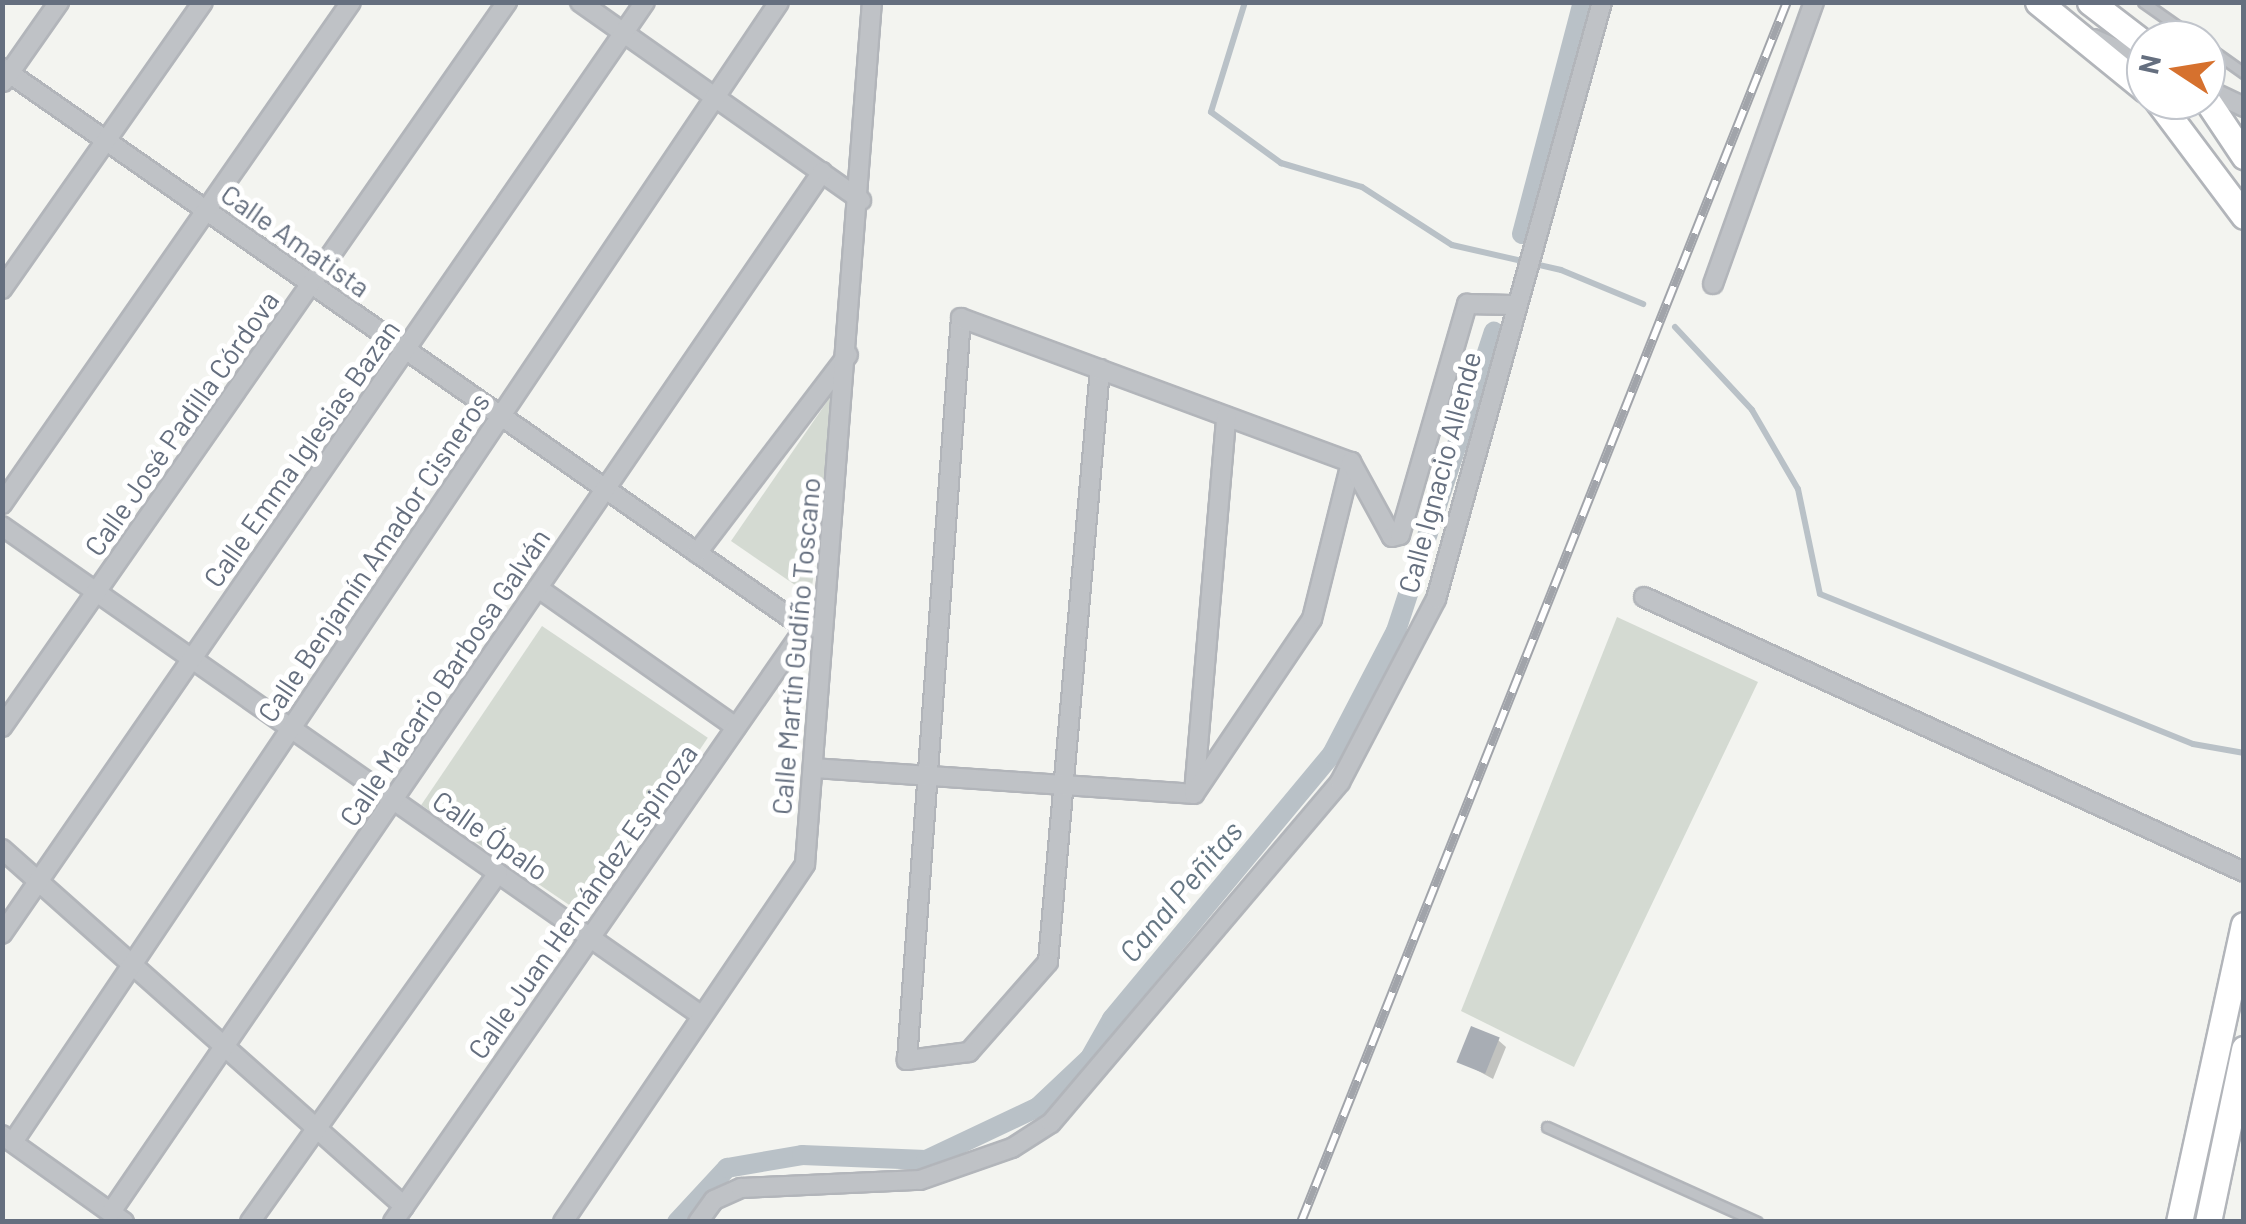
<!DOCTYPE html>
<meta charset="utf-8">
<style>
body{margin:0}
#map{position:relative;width:2246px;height:1224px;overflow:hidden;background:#f3f4f0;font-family:Barlow,sans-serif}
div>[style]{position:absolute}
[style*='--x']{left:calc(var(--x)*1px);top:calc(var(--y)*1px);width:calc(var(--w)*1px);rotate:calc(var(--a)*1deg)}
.green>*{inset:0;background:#d4dad2;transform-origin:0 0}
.shadow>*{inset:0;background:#0003}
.stream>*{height:6px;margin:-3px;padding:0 3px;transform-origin:3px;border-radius:3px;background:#b9c1c7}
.canal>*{height:20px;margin:-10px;padding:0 10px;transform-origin:10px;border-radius:10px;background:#b9c1c7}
.building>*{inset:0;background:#a8adb4;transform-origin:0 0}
.roads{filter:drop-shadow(2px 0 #b2b5ba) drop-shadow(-2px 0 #b2b5ba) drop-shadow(0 2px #b2b5ba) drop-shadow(0 -2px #b2b5ba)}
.lane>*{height:9px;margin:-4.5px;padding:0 4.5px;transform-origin:4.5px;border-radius:4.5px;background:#bfc2c6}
.street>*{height:18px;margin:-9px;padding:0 9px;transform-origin:9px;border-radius:9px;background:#bfc2c6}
.secondary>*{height:25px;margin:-12.5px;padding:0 12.5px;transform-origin:12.5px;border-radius:12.5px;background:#fff}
.rail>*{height:10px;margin-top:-5px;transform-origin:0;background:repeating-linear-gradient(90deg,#fff 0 19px,#a1a4aa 0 38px);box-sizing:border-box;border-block:2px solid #a1a4aa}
span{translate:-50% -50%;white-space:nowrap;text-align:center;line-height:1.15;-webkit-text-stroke:10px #fff;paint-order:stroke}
.street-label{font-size:28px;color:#656f7f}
.water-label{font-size:30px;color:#657683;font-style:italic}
.frame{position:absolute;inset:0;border:5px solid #656f7f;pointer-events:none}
.north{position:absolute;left:2126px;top:20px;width:100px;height:100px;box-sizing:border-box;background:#fff;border:2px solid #c1c5cc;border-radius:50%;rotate:282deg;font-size:28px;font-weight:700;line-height:40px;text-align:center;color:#656f7f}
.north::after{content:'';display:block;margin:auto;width:35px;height:45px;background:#d6712e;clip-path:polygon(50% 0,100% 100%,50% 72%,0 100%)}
</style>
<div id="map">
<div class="green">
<i style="clip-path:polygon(835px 390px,811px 596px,731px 541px)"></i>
<i style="clip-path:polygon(1617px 617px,1758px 682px,1574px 1067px,1461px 1011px)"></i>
<i style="left:542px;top:626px;width:200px;height:216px;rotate:34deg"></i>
</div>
<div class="shadow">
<i style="clip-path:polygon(1498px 1040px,1506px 1047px,1493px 1079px,1460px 1061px)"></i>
</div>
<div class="stream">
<i style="--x:1245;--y:2;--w:115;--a:107.2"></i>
<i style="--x:1211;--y:112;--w:87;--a:36.1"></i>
<i style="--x:1281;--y:163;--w:84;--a:16.5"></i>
<i style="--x:1362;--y:187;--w:107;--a:32.8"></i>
<i style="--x:1452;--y:245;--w:112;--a:12.9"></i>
<i style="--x:1561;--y:270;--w:89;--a:22.5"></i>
<i style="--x:1675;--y:327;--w:113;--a:47.1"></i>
<i style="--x:1752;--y:410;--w:91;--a:59.8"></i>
<i style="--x:1798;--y:489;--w:107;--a:78.2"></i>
<i style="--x:1820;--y:594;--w:402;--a:21.9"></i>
<i style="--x:2193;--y:744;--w:52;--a:10"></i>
</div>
<div class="canal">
<i style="--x:1522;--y:234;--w:240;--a:-75.3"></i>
<i style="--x:677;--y:1222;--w:74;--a:-47.2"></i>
<i style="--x:727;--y:1168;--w:76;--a:-9.8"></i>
<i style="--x:802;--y:1155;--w:124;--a:2.3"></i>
<i style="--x:926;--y:1160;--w:124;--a:-25.3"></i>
<i style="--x:1038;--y:1107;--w:71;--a:-43.3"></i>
<i style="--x:1090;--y:1058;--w:45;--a:-60.6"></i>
<i style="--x:1112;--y:1019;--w:344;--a:-50.3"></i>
<i style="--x:1332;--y:754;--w:139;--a:-62.5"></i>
<i style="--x:1396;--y:631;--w:315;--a:-71.9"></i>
</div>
<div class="building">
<i style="left:1471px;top:1026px;width:31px;height:39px;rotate:22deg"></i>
</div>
<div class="roads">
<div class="lane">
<i style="--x:2143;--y:2;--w:66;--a:35.1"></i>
<i style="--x:2206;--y:46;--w:47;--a:35.4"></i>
<i style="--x:1547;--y:1127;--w:230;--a:24.3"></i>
</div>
<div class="street">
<i style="--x:580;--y:2;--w:344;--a:35.2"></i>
<i style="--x:2094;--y:39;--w:57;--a:23.9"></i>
<i style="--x:2;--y:68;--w:979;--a:34.89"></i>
<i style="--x:3;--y:82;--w:98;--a:-55"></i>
<i style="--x:2206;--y:89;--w:42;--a:25.3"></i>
<i style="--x:1713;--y:284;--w:300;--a:-70.3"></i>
<i style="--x:2;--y:289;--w:350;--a:-55"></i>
<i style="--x:1100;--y:369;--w:595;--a:95.01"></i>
<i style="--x:1048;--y:962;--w:120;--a:131.3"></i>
<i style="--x:969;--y:1052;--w:63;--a:172.6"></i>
<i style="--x:907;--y:1060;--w:744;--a:-85.84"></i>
<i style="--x:961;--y:318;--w:416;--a:20.3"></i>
<i style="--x:2;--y:504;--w:611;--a:-55.19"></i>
<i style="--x:2;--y:526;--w:854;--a:34.99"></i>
<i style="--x:697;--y:553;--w:249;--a:-52.7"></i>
<i style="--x:538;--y:588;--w:242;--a:35.1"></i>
<i style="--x:1644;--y:597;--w:660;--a:24.62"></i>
<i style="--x:2;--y:727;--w:884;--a:-55.14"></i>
<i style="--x:813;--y:768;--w:382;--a:3.9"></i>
<i style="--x:1194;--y:793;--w:378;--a:-85.1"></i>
<i style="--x:1194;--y:794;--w:211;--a:-56"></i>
<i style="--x:1312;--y:619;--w:162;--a:-76"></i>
<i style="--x:1351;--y:462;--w:85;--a:61.3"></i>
<i style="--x:1392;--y:537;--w:8;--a:-14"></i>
<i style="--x:1400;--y:535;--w:241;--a:-73.8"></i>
<i style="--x:1467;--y:304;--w:45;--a:1.3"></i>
<i style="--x:2;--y:849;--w:538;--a:41.61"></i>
<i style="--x:2;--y:934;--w:1132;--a:-55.4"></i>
<i style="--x:2;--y:1135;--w:150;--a:35.5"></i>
<i style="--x:13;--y:1142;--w:1373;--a:-56.1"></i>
<i style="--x:111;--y:1212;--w:1260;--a:-55.64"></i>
<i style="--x:250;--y:1222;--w:428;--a:-54.6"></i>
<i style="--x:393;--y:1222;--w:723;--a:-55.25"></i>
<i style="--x:805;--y:628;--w:12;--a:-5"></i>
<i style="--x:563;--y:1222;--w:432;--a:-55.9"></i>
<i style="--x:805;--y:864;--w:865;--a:-85.56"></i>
<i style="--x:698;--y:1222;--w:27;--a:-54"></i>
<i style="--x:714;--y:1200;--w:30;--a:-24"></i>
<i style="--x:741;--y:1188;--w:179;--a:-2.6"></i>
<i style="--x:920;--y:1180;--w:97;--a:-19.2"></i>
<i style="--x:1012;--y:1148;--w:46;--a:-32.7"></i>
<i style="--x:1051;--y:1123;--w:447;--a:-49.7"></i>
<i style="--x:1340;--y:782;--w:207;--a:-62.3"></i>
<i style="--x:1436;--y:599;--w:620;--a:-74.46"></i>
</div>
<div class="secondary">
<i style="--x:2038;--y:2;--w:139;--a:39.2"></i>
<i style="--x:2090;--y:2;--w:71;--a:37.5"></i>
<i style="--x:2206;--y:99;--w:69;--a:56.3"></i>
<i style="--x:2157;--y:100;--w:145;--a:53.1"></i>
<i style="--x:2179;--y:1222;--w:304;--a:-77.7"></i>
<i style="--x:2208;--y:1222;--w:177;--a:-78.2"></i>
</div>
</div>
<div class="rail">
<i style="--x:1301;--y:1222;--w:1313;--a:-68.28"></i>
</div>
<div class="street-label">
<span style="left:296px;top:240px;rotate:35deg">Calle Amatista</span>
<span style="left:181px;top:423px;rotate:-55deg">Calle José Padilla Córdova</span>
<span style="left:301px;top:453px;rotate:-55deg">Calle Emma Iglesias Bazan</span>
<span style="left:1439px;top:472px;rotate:-75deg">Calle Ignacio Allende</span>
<span style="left:373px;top:557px;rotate:-56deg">Calle Benjamín Amador Cisneros</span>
<span style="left:795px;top:646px;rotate:-85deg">Calle Martín Gudiño Toscano</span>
<span style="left:444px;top:677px;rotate:-56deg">Calle Macario Barbosa Galván</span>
<span style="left:491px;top:835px;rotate:35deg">Calle Ópalo</span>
<span style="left:582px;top:901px;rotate:-55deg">Calle Juan Hernández Espinoza</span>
</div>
<div class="water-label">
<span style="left:1180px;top:891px;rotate:-50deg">Canal Peñitas</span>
</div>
<div class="frame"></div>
<div class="north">N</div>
</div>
